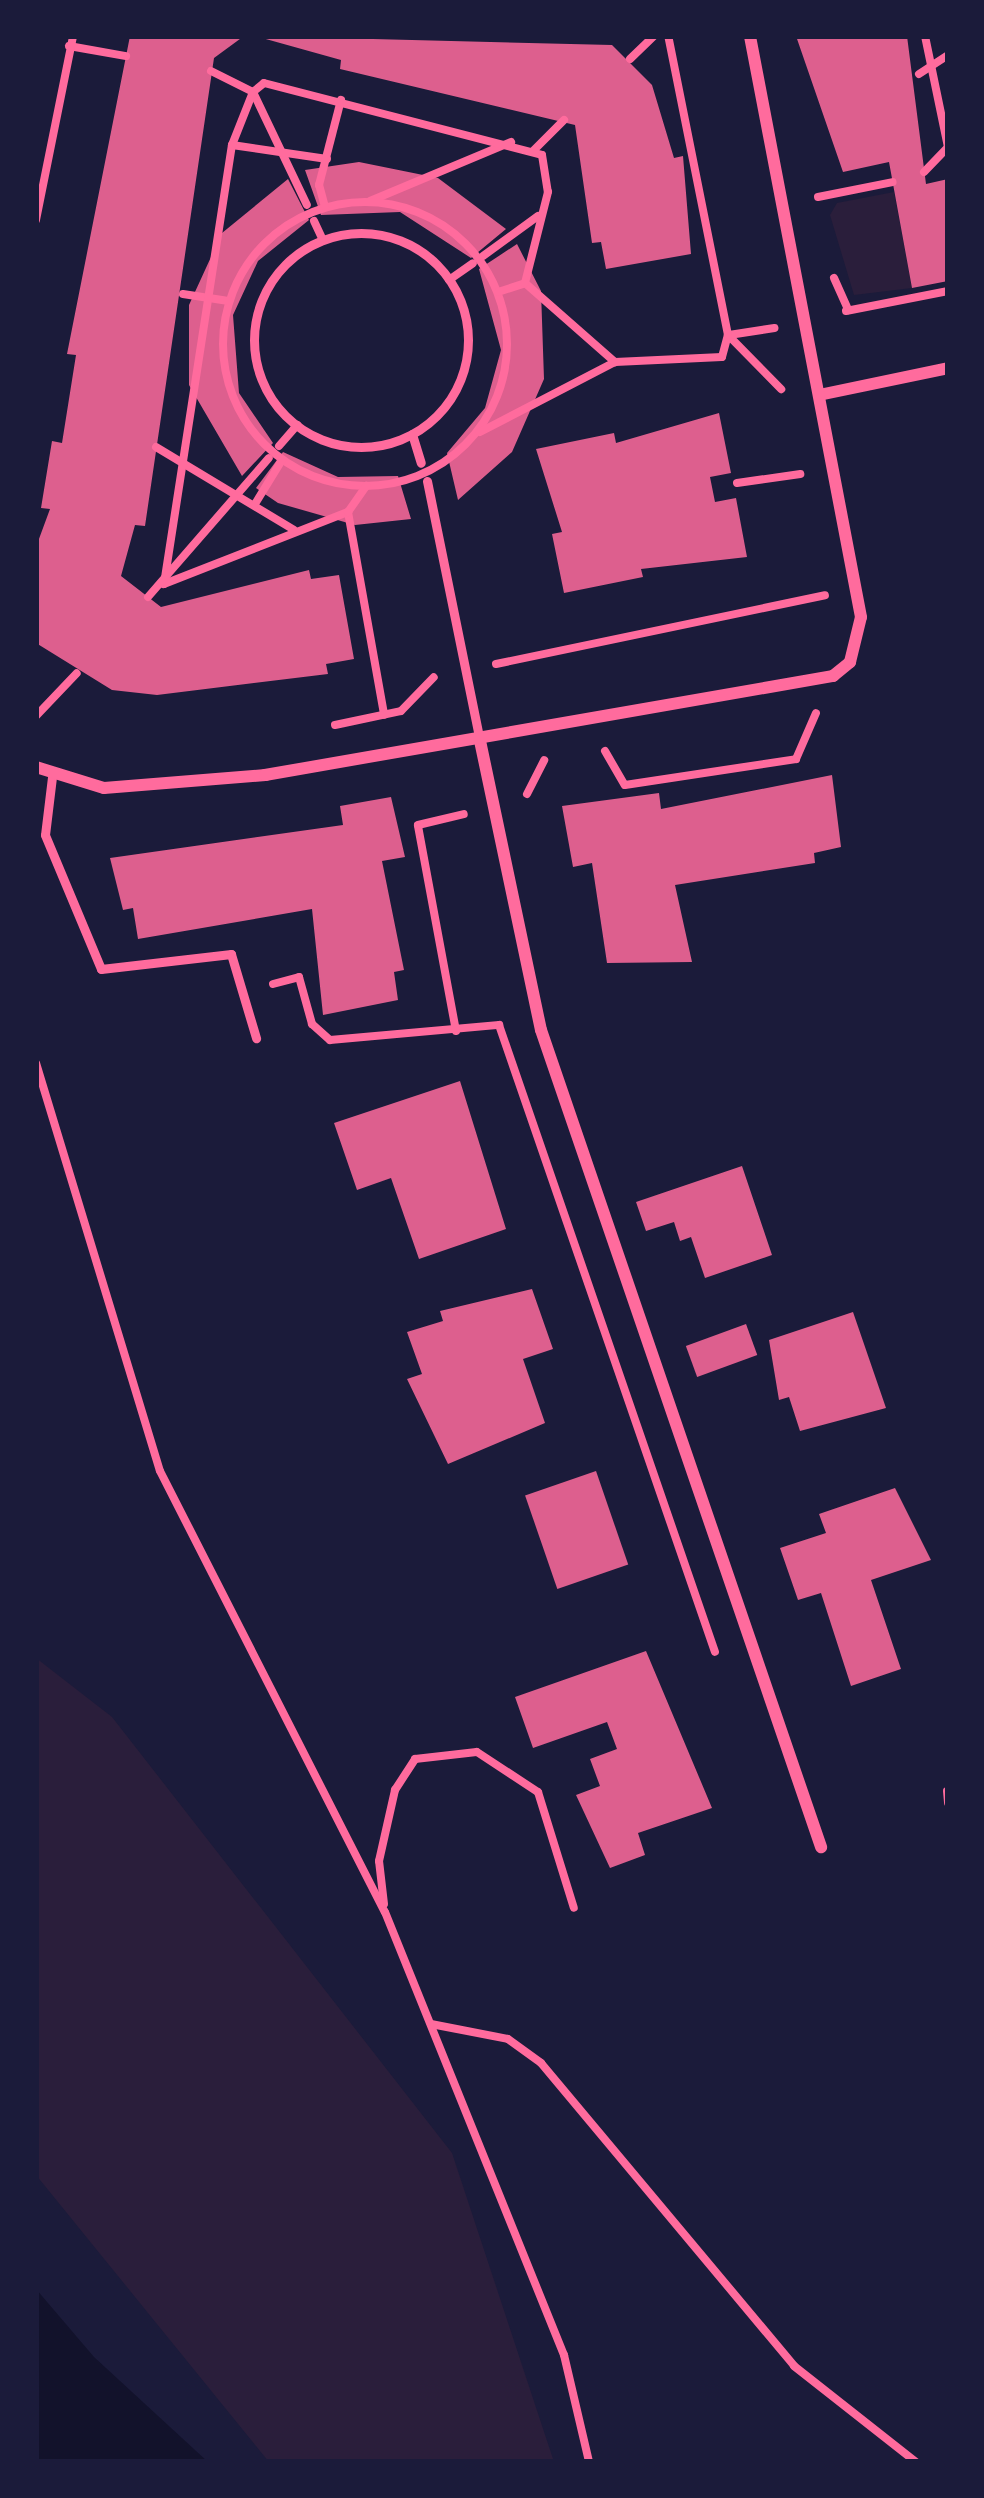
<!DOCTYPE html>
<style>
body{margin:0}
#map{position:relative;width:984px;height:2498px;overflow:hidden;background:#1b1b3a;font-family:Poppins,sans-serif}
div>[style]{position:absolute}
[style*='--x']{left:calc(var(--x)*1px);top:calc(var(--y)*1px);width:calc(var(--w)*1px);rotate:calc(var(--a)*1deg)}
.green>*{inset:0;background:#2a1e3b}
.water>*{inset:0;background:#12122b}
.building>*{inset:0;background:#dd5f8e;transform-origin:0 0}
.path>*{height:8px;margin:-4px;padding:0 4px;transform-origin:4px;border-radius:4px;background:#ff6b9d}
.path>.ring{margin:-4px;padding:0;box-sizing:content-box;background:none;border:8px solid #ff6b9d;border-radius:50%}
.service>*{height:9px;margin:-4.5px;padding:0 4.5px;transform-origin:4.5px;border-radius:4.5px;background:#ff6b9d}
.service>.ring{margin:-4.5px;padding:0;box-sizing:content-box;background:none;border:9px solid #ff6b9d;border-radius:50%}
.minor>*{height:12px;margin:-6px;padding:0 6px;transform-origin:6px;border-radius:6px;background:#ff6b9d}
span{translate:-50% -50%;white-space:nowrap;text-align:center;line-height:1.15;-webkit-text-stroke:12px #1b1b3a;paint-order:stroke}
.frame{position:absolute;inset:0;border:39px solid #1b1b3a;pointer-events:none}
</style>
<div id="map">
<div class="green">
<i style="clip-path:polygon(894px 192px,912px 288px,854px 295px,830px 215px,837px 203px)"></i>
<i style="clip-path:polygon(36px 1658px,112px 1717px,452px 2153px,554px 2462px,269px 2462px,36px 2175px)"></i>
</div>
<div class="water">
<i style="clip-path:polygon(36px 2289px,94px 2357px,208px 2462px,36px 2462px)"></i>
</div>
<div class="building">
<i style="clip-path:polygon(130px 36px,244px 36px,214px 58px,145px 526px,135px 525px,121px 576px,161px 607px,309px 570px,311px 579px,339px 575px,354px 659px,326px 664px,328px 674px,157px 695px,112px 690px,36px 643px,36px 547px,50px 509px,41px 508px,52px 441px,62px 443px,76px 355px,67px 354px)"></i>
<i style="clip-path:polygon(255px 36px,612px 45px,652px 85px,674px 158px,683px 156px,691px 254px,606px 269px,601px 242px,592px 243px,575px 125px,340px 69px,341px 60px)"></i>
<i style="clip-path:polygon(796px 36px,907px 36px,926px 184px,948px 179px,948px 281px,912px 288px,889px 162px,843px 172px)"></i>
<i style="clip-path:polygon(359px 162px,438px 178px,506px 229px,471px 258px,400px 212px,321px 215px,305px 170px)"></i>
<i style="clip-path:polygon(288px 179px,309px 220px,258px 261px,233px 315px,239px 393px,273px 443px,242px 476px,189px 385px,189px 305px,222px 233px)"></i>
<i style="clip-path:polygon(517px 244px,541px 291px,544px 379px,512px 452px,458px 500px,447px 453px,485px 408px,501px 350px,479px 269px)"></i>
<i style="clip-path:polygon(719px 413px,731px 473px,710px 477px,715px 502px,736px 498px,747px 557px,641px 569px,643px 577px,564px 593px,552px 534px,562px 532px,536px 449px,614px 433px,616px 443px)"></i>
<i style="clip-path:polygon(283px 452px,338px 477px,398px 476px,411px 519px,355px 525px,278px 503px,256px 488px)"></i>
<i style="clip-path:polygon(832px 775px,841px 847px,814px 853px,815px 863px,675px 885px,692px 962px,607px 963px,592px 863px,573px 867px,562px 806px,659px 793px,661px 809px)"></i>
<i style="clip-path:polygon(391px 797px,405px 857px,382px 861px,404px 970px,394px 972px,398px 1000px,323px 1015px,312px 909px,138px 939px,133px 908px,123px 910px,110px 858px,343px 825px,340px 806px)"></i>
<i style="clip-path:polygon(460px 1081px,506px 1229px,419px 1259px,391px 1178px,357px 1190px,334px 1123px)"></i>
<i style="clip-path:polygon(742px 1166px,772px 1255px,705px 1278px,691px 1237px,680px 1241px,674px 1222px,646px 1231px,636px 1202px)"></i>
<i style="clip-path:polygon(532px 1289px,553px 1349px,523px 1359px,545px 1423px,448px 1464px,407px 1379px,422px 1374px,407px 1332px,443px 1321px,440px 1311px)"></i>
<i style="clip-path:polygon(853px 1312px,886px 1408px,800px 1431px,789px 1397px,779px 1400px,769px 1340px)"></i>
<i style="left:746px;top:1324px;width:33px;height:64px;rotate:70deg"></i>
<i style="left:596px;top:1471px;width:99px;height:75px;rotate:71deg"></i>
<i style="clip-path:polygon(895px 1488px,931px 1560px,871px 1580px,901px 1669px,851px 1686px,821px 1593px,798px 1600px,780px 1548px,826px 1533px,819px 1514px)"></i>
<i style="clip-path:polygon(646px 1651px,712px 1808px,638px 1833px,645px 1855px,610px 1868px,576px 1795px,600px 1786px,590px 1759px,617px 1749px,607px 1722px,533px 1748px,515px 1697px)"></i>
</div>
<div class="path">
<i style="--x:925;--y:36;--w:113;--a:78.3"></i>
<i style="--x:69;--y:46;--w:58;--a:10"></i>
<i style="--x:630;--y:59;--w:33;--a:-44"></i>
<i style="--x:211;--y:71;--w:47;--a:26.6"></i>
<i style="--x:253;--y:92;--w:125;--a:64.5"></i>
<i style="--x:919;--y:74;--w:35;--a:-33"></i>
<i style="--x:232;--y:145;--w:96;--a:8.4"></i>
<i style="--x:533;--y:151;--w:44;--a:-45"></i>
<i style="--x:924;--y:172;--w:35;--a:-46"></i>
<i style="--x:818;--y:197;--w:76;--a:-11.3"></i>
<i style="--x:370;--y:201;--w:153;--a:-22.7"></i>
<i class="ring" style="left:223px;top:202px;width:276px;height:276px"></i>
<i style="--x:325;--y:207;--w:23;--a:-105"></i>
<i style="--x:319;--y:185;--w:88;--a:-75.5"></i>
<i style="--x:36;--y:220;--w:188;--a:-78.6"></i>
<i style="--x:314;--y:221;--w:21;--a:65"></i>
<i style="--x:483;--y:256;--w:68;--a:-36"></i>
<i style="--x:834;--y:278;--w:35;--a:66"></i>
<i style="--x:449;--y:280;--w:29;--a:-35"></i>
<i style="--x:525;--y:283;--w:120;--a:41.3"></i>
<i style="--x:498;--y:292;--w:28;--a:-18"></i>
<i style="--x:183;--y:294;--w:46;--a:8.8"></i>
<i style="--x:846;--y:311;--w:104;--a:-11.1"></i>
<i style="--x:728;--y:335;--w:76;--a:45.5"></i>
<i style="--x:729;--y:335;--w:46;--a:-8.8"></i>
<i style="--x:480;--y:432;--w:152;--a:-27.4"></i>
<i style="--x:615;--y:362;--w:107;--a:-2.7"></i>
<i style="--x:722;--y:357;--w:23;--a:-75"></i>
<i style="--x:728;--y:335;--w:305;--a:-101.3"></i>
<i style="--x:279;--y:446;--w:28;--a:-49"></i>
<i style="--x:156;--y:447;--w:161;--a:31"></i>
<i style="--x:737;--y:483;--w:64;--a:-8.1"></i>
<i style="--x:255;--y:504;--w:52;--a:-58.5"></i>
<i style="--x:348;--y:512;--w:206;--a:79.9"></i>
<i style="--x:164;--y:584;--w:444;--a:-81.2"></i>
<i style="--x:232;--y:145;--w:57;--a:-68.4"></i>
<i style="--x:253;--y:92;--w:14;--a:-39"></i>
<i style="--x:264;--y:83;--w:287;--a:14.5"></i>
<i style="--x:542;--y:155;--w:37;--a:81"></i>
<i style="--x:548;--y:192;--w:94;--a:104.2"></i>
<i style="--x:164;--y:584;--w:198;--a:-21.4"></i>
<i style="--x:348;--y:512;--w:32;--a:-55"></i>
<i style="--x:148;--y:597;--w:184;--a:-49"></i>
<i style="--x:496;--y:664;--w:336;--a:-11.8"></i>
<i style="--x:36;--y:716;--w:59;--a:-46.4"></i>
<i style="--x:335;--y:725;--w:67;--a:-12"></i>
<i style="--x:401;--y:711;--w:47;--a:-45.9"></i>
<i style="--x:605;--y:751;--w:39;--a:60"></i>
<i style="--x:625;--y:785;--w:173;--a:-8.6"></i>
<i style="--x:796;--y:759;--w:50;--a:-66.5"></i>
<i style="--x:527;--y:794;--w:38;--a:-63"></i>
<i style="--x:273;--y:984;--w:27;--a:-15"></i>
<i style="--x:299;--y:977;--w:49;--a:74.5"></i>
<i style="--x:312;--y:1024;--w:24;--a:42"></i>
<i style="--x:330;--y:1040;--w:170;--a:-5.1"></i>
<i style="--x:499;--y:1025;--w:663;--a:70.99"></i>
<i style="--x:456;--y:1031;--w:209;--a:-100.5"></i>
<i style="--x:418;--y:825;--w:47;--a:-13.4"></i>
<i style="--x:36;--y:1063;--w:426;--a:73.1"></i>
<i style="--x:160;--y:1471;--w:495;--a:63"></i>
<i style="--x:385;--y:1912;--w:478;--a:68"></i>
<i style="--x:564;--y:2355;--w:110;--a:76.8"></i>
<i style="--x:947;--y:1791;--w:12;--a:85"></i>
<i style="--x:384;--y:1904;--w:43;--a:-96.6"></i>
<i style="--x:379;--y:1861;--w:73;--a:-77.3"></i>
<i style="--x:395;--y:1790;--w:37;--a:-57"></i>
<i style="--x:415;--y:1759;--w:62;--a:-6.4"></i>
<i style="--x:477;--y:1752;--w:73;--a:33.3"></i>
<i style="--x:538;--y:1792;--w:121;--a:72.8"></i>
<i style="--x:431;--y:2024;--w:78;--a:11"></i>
<i style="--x:508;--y:2039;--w:41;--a:36"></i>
<i style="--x:541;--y:2063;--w:395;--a:50.1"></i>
<i style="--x:794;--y:2366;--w:155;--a:38.2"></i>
</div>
<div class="service">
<i class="ring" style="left:254px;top:233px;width:205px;height:205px"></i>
<i style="--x:412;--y:434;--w:30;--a:73"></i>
<i style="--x:427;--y:481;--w:260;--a:78.5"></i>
<i style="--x:52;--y:777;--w:58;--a:96.9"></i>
<i style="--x:45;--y:835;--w:145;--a:67.3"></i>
<i style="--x:101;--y:969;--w:131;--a:-6.6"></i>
<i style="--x:231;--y:954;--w:88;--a:73.4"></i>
</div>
<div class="minor">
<i style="--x:819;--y:395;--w:132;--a:-11.8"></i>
<i style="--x:479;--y:736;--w:300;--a:78.1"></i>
<i style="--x:541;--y:1030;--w:864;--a:71.08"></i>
<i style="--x:36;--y:767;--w:71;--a:17.2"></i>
<i style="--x:104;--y:788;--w:162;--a:-4.6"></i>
<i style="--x:265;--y:775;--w:577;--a:-9.89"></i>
<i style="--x:833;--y:676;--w:22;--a:-39"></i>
<i style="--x:850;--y:662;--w:46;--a:-76.3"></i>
<i style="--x:861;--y:617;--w:592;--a:-100.82"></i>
</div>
<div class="frame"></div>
</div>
